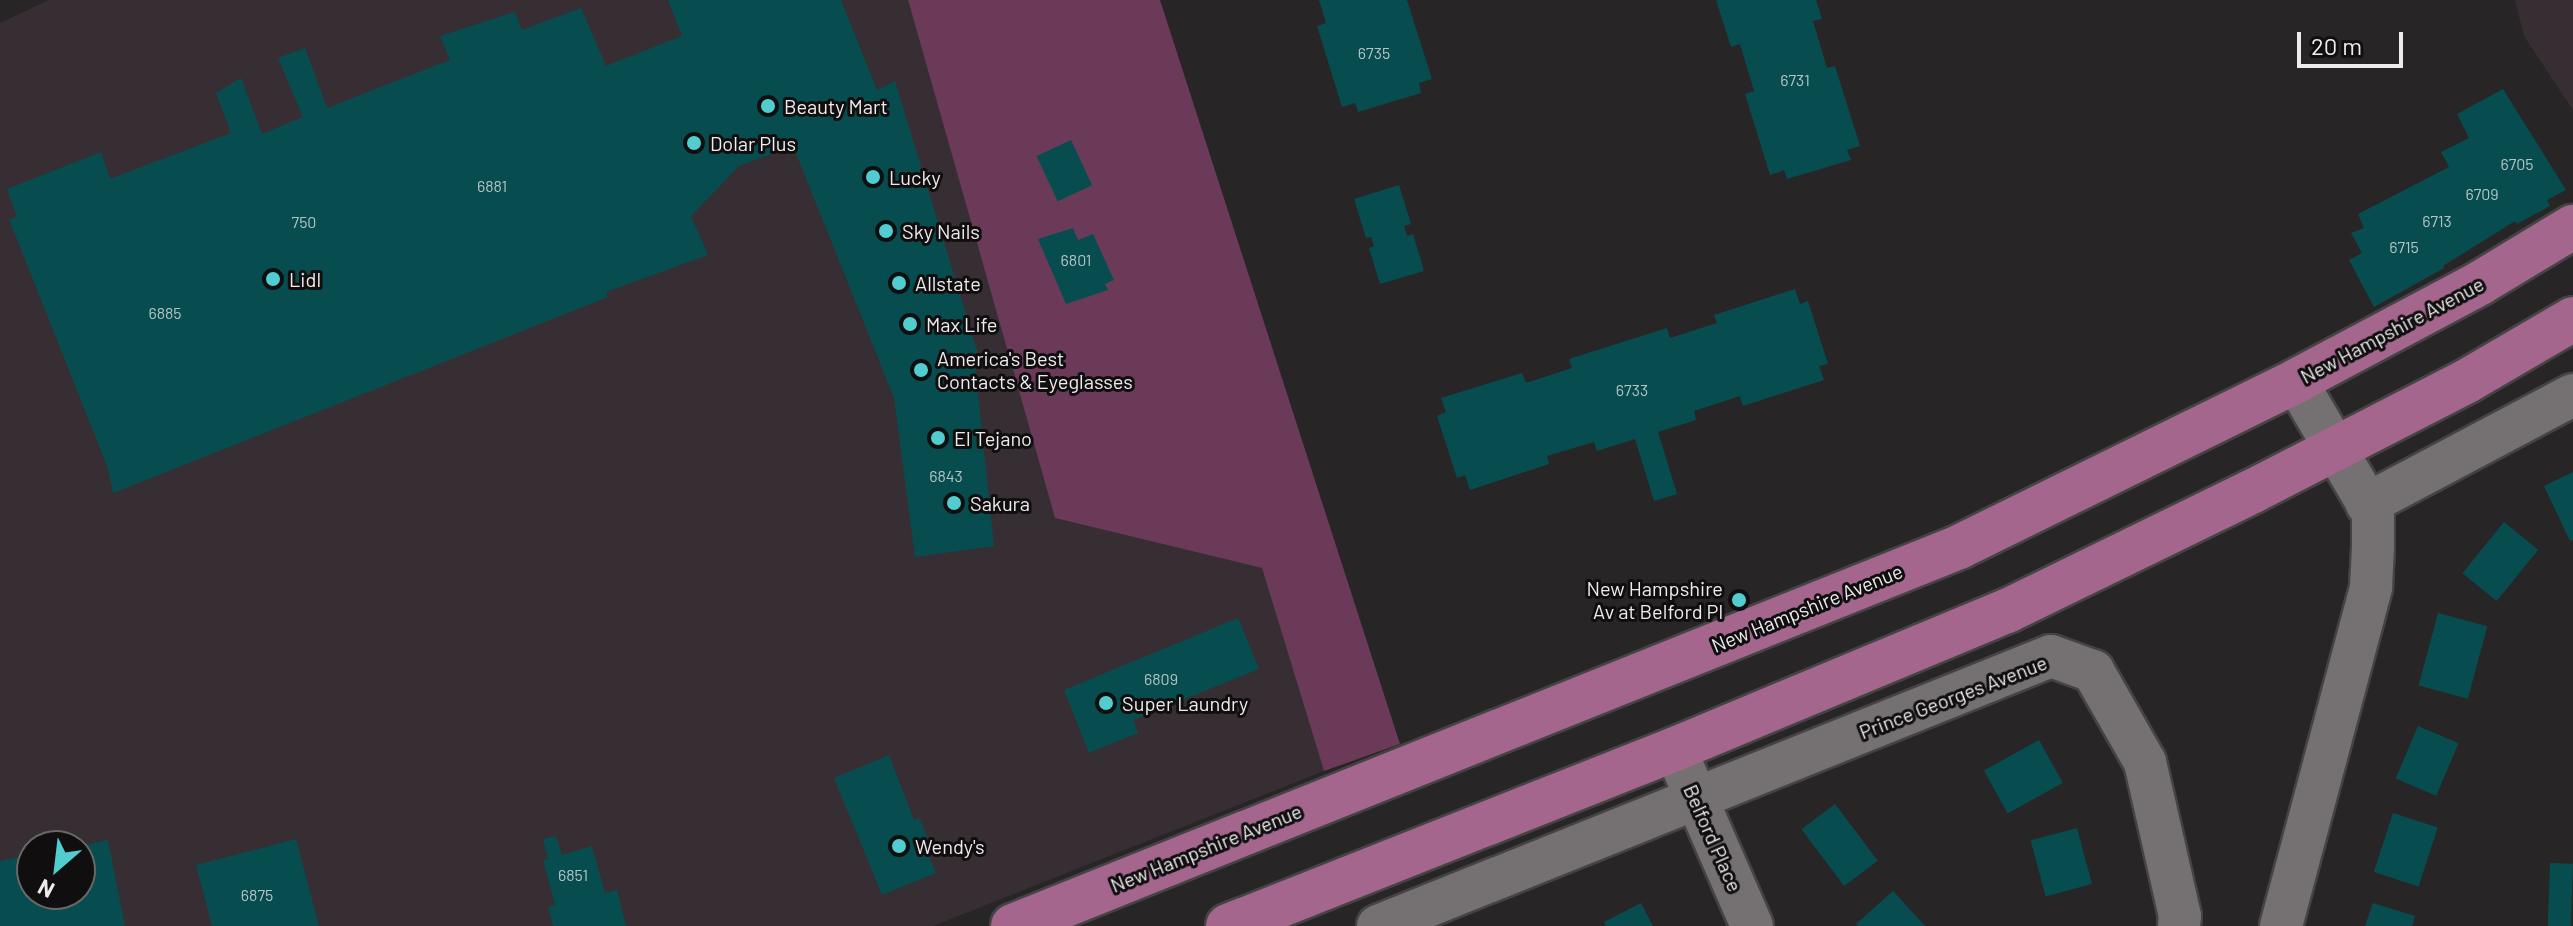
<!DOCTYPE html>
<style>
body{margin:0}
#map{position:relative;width:2573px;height:926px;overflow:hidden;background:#282527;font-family:Barlow,sans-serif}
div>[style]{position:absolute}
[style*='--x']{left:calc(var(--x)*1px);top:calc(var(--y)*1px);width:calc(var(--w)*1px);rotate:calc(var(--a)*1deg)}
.built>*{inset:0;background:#372e33}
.forest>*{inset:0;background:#6a3a58}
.building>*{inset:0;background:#074d4f;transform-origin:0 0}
.roads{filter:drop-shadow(2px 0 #464345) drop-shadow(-2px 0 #464345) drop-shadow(0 2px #464345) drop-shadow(0 -2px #464345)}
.minor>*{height:42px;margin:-21px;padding:0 21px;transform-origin:21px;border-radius:21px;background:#757173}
.primary>*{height:44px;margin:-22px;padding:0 22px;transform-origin:22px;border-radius:22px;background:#a4668d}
.dots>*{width:22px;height:22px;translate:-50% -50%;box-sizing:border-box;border:4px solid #100e0f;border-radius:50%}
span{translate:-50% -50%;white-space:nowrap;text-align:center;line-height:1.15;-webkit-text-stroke:6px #100e0f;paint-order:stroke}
.number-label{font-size:16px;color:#b4c4c5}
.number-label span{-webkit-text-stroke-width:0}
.poi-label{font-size:20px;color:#edebec}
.left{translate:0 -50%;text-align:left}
.right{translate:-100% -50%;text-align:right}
.street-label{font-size:20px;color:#edebec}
.north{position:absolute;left:16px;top:830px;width:80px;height:80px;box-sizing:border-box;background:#100e0f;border:2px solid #686667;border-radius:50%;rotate:208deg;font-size:22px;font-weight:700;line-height:32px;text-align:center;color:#edebec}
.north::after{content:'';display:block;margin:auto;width:28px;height:36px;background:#52cdcf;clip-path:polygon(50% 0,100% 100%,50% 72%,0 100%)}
.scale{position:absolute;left:2297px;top:32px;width:106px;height:36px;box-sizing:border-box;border:4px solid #edebec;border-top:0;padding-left:10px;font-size:24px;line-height:28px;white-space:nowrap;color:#edebec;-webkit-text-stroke:6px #100e0f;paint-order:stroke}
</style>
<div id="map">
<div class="built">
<i style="clip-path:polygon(evenodd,49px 0,908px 0,1055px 518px,1262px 568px,1324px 771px,933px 926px,0 926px,0 23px,49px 0,32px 846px,80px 846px,80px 894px,32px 894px,32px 846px)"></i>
<i style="clip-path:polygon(2515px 0,2573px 0,2573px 110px,2524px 36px)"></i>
</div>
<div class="forest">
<i style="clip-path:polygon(908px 0,1160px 0,1400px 744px,1324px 771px,1262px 568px,1055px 518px)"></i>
</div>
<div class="building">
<i style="clip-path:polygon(668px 0,841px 0,877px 90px,895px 81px,981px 364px,975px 365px,994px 546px,915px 557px,894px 398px,793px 146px,739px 166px,691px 216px,708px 255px,606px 292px,608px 297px,113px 493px,107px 466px,9px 219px,17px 217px,7px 189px,101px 152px,110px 179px,231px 133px,216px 93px,241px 78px,262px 134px,303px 117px,278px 58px,305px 48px,327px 108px,450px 60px,440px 36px,515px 12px,522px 30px,581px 8px,606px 66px,682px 36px)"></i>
<i style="clip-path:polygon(1319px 0,1407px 0,1432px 79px,1419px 83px,1421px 93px,1358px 112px,1355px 103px,1342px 107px,1317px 26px,1326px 23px)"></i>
<i style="clip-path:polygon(1716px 0,1816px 0,1822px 19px,1813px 21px,1827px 68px,1835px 66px,1860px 146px,1847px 150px,1851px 160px,1787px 179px,1784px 170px,1770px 175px,1745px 94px,1754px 91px,1740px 44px,1731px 47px)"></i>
<i style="clip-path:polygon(2503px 89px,2566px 190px,2547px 200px,2550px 206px,2517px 224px,2515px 221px,2443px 266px,2444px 268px,2374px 307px,2349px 260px,2362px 253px,2351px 233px,2364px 228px,2358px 214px,2449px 167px,2441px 152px,2469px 138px,2457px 114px)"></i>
<i style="left:1071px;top:140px;width:50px;height:38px;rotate:65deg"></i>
<i style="clip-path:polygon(1399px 185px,1411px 224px,1404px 226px,1407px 236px,1413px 234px,1424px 271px,1380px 284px,1369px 248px,1374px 246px,1371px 237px,1366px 238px,1354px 199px)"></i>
<i style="clip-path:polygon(1073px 228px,1078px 240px,1093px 234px,1114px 280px,1105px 284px,1108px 290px,1066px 304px,1038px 239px)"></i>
<i style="clip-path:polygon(1795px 289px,1800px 304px,1808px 301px,1828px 364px,1819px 366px,1824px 380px,1743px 406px,1740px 396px,1694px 411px,1696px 420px,1658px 432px,1677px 494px,1654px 501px,1635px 439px,1597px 451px,1594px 442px,1547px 456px,1549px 464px,1470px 490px,1465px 475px,1457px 478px,1437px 416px,1446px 412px,1441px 398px,1522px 373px,1526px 383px,1572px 368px,1569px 359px,1667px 328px,1670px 338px,1717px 323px,1714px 315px)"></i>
<i style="clip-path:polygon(2573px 472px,2573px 540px,2570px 541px,2544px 486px)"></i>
<i style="left:2504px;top:522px;width:44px;height:66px;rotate:39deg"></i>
<i style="left:2438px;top:613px;width:51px;height:75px;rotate:15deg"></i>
<i style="clip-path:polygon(1238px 618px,1259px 669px,1133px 720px,1138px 733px,1089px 753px,1064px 690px)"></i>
<i style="left:2418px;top:726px;width:44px;height:57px;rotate:23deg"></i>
<i style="left:2039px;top:740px;width:49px;height:63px;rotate:61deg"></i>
<i style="clip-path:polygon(889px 755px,914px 820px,919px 818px,931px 845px,925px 847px,936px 873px,882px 895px,834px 778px)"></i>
<i style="left:1835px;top:804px;width:71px;height:42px;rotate:53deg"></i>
<i style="left:2393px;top:813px;width:47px;height:62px;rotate:18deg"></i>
<i style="left:2077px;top:828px;width:58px;height:48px;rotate:75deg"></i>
<i style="clip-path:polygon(556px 836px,562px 855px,592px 846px,605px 893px,617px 890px,626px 926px,553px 926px,548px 907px,555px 905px,543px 860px,548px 859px,543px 839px)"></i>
<i style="clip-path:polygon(296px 839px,319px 926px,212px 926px,196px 865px)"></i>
<i style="clip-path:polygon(108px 840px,125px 926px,0 926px,0 861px,32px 855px,32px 894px,80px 894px,80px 846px)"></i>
<i style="left:2550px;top:863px;width:23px;height:63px;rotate:2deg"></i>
<i style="clip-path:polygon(1893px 891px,1925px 926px,1858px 926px,1856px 924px)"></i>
<i style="clip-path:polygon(1641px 903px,1653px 926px,1606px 926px,1604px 922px)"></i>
<i style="clip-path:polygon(2373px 903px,2415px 916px,2412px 926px,2365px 926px)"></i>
</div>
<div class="roads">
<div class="minor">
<i style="--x:2367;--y:504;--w:233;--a:-27.9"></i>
<i style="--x:1675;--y:749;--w:193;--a:66.5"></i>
<i style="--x:1378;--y:926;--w:725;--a:-21.86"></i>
<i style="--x:2051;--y:656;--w:45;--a:19.7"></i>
<i style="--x:2093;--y:671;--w:105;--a:60.3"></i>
<i style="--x:2145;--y:762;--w:158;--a:77.2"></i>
<i style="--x:2180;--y:916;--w:10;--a:96"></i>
<i style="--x:2281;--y:926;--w:351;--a:-75.1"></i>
<i style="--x:2371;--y:587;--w:40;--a:-87.1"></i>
<i style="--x:2373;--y:547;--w:34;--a:-90"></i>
<i style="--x:2373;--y:513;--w:153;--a:-120.3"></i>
</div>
<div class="primary">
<i style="--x:1013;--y:926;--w:1019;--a:-21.83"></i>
<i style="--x:1959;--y:547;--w:376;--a:-26.2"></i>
<i style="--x:2296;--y:381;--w:208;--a:-28"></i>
<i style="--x:2480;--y:283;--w:109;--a:-31.1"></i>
<i style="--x:1228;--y:926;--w:481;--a:-21.6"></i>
<i style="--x:1675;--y:749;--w:360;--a:-22.6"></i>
<i style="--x:2007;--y:611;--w:274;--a:-26"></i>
<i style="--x:2253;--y:491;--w:241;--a:-27.2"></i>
<i style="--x:2467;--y:381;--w:123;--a:-30.3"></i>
</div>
</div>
<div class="dots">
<i style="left:768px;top:106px;background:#52cdcf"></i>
<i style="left:694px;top:143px;background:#52cdcf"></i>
<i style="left:873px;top:177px;background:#52cdcf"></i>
<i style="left:886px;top:231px;background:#52cdcf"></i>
<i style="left:273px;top:279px;background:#52cdcf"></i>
<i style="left:899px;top:283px;background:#52cdcf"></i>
<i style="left:910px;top:324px;background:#52cdcf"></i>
<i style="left:921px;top:370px;background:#52cdcf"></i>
<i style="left:938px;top:438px;background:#52cdcf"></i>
<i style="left:954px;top:503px;background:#52cdcf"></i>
<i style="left:1739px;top:600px;background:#52cdcf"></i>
<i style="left:1106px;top:703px;background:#52cdcf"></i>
<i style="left:899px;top:846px;background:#52cdcf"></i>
</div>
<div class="number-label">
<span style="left:1374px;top:53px">6735</span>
<span style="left:1795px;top:80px">6731</span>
<span style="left:2517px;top:164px">6705</span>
<span style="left:492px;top:186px">6881</span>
<span style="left:2482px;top:194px">6709</span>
<span style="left:2437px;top:221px">6713</span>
<span style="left:304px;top:222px">750</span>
<span style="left:2404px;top:247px">6715</span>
<span style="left:1076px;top:260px">6801</span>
<span style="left:165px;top:313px">6885</span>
<span style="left:1632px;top:390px">6733</span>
<span style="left:946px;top:476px">6843</span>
<span style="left:1161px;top:679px">6809</span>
<span style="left:573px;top:875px">6851</span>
<span style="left:257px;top:895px">6875</span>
</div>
<div class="poi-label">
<span class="left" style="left:784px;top:106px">Beauty Mart</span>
<span class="left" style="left:710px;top:143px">Dolar Plus</span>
<span class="left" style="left:889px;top:177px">Lucky</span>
<span class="left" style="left:902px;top:231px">Sky Nails</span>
<span class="left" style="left:289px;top:279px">Lidl</span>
<span class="left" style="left:915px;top:283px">Allstate</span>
<span class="left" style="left:926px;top:324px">Max Life</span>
<span class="left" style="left:937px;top:370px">America's Best<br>Contacts &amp; Eyeglasses</span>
<span class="left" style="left:954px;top:438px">El Tejano</span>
<span class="left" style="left:970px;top:503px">Sakura</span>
<span class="right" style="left:1723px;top:600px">New Hampshire<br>Av at Belford Pl</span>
<span class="left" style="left:1122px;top:703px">Super Laundry</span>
<span class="left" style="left:915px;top:846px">Wendy's</span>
</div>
<div class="street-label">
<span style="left:2392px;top:330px;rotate:-28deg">New Hampshire Avenue</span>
<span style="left:1807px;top:608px;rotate:-22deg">New Hampshire Avenue</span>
<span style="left:1953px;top:697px;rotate:-21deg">Prince Georges Avenue</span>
<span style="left:1713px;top:838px;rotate:66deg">Belford Place</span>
<span style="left:1206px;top:848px;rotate:-22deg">New Hampshire Avenue</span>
</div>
<div class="north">N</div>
<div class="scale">20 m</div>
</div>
